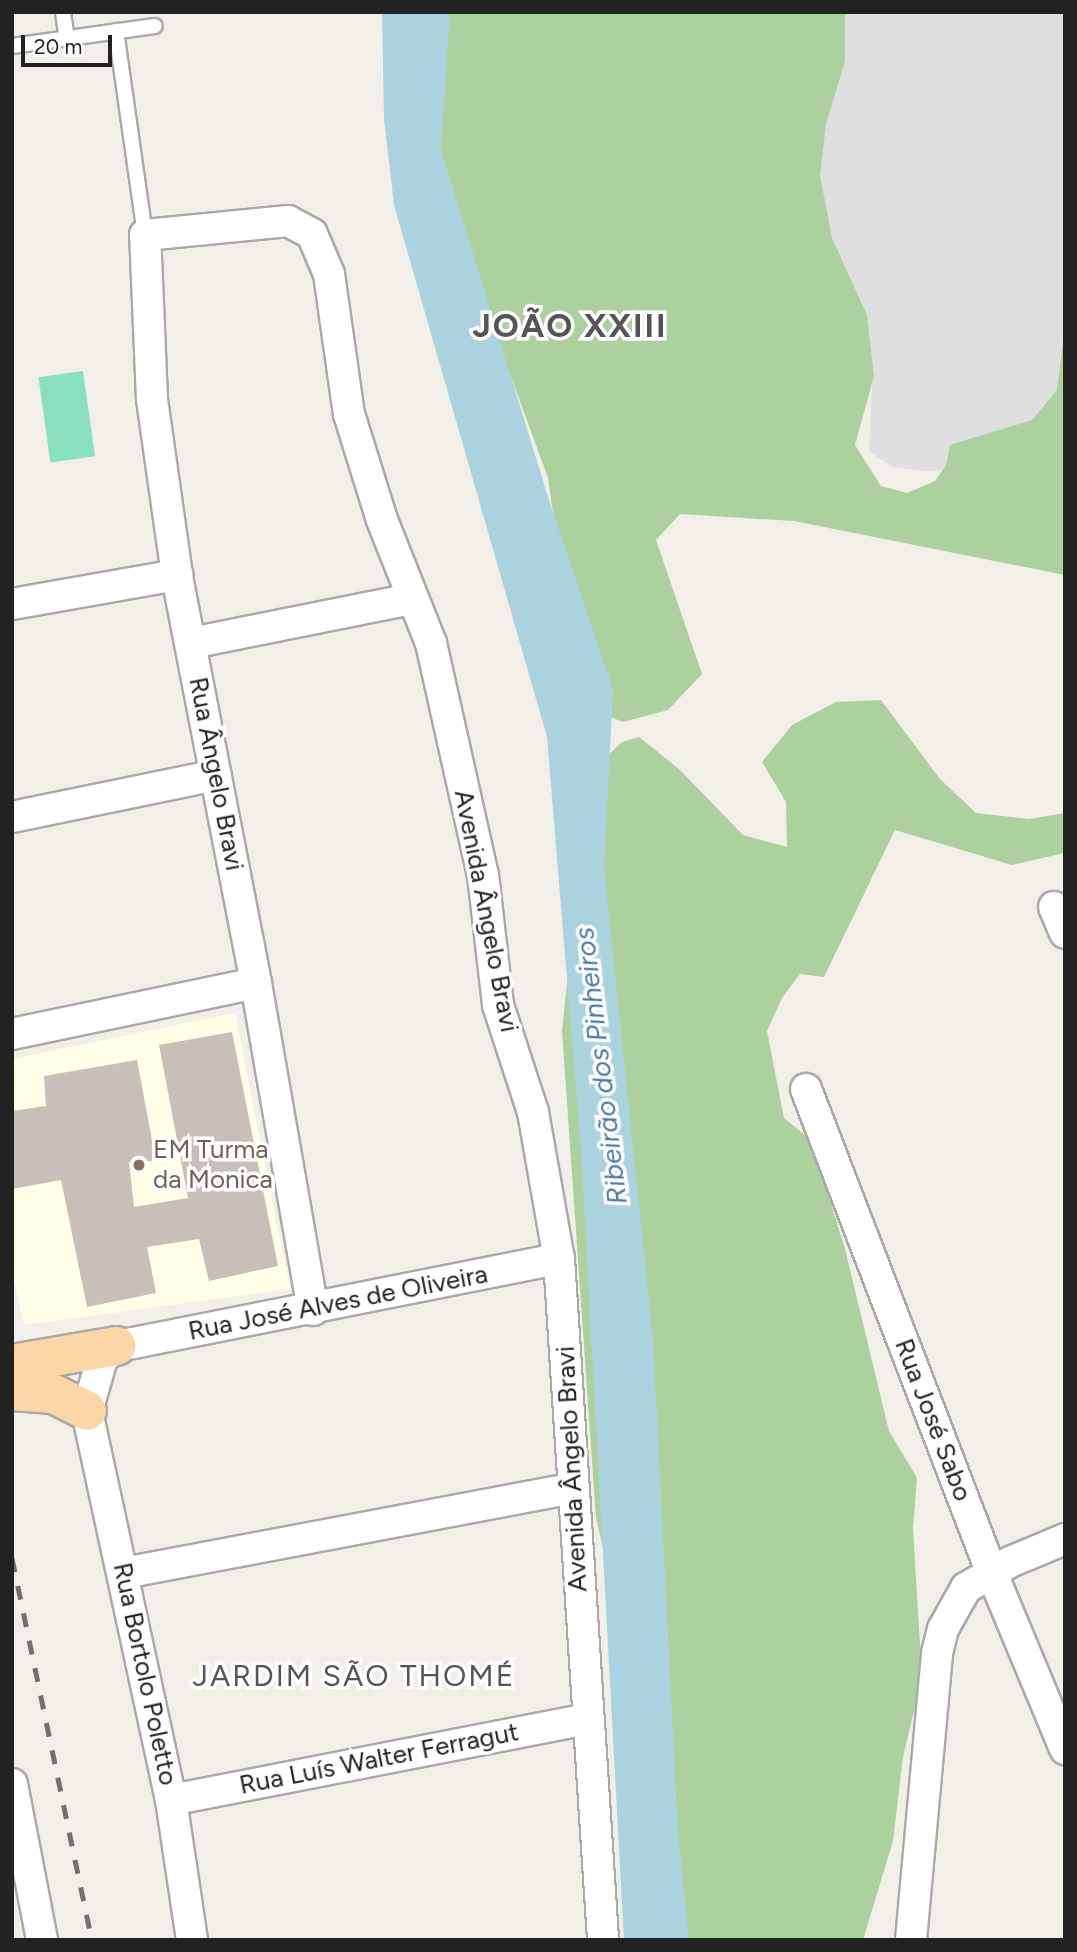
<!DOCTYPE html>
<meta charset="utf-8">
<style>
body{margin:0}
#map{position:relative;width:1077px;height:1952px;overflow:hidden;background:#f2efe9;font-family:Figtree,sans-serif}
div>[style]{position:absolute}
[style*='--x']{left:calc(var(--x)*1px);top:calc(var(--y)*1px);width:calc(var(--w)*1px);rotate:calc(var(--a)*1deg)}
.residential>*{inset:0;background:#e0dfdf}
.education>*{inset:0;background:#ffffe5}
.forest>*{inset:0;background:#add19e}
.pitch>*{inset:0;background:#88e0be;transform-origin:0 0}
.water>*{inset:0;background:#aad3df}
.building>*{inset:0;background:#c7bfb8}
.roads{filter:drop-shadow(2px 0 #a9a9a9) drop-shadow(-2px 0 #a9a9a9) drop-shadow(0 2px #a9a9a9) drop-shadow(0 -2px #a9a9a9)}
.lane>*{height:14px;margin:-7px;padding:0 7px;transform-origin:7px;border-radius:7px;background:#fff}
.street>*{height:30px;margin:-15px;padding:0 15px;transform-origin:15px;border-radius:15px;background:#fff}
.primary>*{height:38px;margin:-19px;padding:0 19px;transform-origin:19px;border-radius:19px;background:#fcd6a4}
.rail>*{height:5px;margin-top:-2.5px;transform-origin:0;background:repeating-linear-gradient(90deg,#707070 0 14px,transparent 0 28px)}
.dots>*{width:19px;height:19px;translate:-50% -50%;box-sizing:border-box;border:4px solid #fff;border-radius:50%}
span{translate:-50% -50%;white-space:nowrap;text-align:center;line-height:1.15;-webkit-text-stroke:7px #fff;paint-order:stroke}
.street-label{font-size:26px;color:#222}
.education-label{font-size:26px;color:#785e54}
.left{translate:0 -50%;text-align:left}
.water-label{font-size:28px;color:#4a7aab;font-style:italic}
.quarter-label{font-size:30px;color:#555;letter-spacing:2px}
.district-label{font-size:33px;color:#555;font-weight:700;letter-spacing:2px}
.frame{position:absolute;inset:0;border:14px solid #222;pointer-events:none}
.scale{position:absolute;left:21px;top:35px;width:91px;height:32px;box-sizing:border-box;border:4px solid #222;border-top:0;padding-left:9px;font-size:21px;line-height:24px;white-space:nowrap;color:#222;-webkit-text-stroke:5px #fff;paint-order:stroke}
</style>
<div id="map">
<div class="residential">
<i style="clip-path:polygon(803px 12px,1065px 12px,1065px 391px,1052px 408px,972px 469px,924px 471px,893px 467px,869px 451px,872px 385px,748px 180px)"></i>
</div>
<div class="education">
<i style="clip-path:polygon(235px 1013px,290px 1289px,24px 1325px,12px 1270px,12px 1059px)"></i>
</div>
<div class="forest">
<i style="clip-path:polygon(405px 12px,845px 12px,845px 61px,826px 124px,820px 175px,832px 238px,867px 315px,874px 376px,855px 445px,881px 486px,907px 493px,935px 481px,946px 465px,950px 445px,1032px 420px,1057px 390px,1065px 326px,1065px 575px,794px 521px,680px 514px,656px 540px,702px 674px,668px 710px,623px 722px,580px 705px,548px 478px,424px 139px)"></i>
<i style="clip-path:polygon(881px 700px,940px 779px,976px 813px,1029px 819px,1065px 813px,1065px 853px,1012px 865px,895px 830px,824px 977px,800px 974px,782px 998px,767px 1031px,784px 1118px,811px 1140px,845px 1249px,889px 1431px,917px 1478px,913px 1528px,922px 1678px,903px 1757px,893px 1841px,863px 1940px,640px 1940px,624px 1595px,605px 1556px,596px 1518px,562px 1031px,573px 925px,577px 785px,622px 742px,639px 737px,679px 769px,743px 835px,787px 847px,786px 802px,762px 762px,792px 725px,836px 702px)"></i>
</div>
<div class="pitch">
<i style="left:83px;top:371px;width:86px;height:45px;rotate:82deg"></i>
</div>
<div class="water">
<i style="clip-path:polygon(382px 12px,450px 12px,441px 150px,553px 513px,613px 689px,604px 868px,653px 1340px,678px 1835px,689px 1940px,624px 1940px,581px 1149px,547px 737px,394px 205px,384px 119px)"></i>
</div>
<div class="building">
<i style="clip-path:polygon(232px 1032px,278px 1266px,209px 1281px,199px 1239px,147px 1247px,156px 1293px,87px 1307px,61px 1180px,12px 1189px,12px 1111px,46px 1106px,44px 1076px,137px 1060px,156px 1161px,129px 1162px,134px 1207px,188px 1198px,159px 1045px)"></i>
</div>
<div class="roads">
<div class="lane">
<i style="--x:63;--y:12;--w:27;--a:82"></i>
<i style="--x:116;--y:31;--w:206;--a:81.9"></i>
<i style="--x:12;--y:46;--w:144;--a:-8"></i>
</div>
<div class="street">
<i style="--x:12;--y:604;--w:168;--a:-10"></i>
<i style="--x:191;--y:643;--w:225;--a:-11.3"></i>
<i style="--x:12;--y:817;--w:208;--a:-11.6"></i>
<i style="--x:1054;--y:907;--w:28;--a:67"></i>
<i style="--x:12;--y:1034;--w:249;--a:-11.8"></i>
<i style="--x:806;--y:1089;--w:516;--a:69"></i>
<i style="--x:991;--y:1571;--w:193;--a:67.4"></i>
<i style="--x:313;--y:1310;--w:332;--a:-99.9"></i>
<i style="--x:256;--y:983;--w:416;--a:-101"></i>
<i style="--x:177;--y:575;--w:178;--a:-98.1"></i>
<i style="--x:152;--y:399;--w:164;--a:-92.4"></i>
<i style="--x:145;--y:235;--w:144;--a:-5.6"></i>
<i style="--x:288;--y:221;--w:27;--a:28"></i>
<i style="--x:312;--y:234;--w:43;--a:67"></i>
<i style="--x:329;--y:274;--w:141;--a:81.9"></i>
<i style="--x:349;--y:414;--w:111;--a:72.7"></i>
<i style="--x:382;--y:520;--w:132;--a:68.3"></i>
<i style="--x:431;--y:643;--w:238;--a:77.4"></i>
<i style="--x:483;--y:875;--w:131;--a:83.4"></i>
<i style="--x:498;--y:1005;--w:113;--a:71.9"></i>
<i style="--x:533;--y:1112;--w:149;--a:80"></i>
<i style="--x:559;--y:1259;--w:682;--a:86.3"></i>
<i style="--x:124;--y:1573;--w:457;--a:-10.7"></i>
<i style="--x:12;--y:1784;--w:159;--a:79.1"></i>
<i style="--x:171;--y:1800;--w:425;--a:-11"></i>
<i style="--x:192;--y:1940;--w:142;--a:-98.5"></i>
<i style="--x:171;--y:1800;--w:398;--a:-102.2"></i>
<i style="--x:87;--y:1411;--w:54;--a:-73.9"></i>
<i style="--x:102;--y:1359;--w:19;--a:-43"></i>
<i style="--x:116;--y:1346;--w:17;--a:-10"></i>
<i style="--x:133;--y:1343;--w:434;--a:-11.2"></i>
<i style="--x:911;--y:1940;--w:288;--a:-84.8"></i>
<i style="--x:937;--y:1653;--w:25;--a:-76"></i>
<i style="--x:943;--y:1629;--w:47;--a:-60.7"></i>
<i style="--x:966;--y:1588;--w:51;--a:-30.6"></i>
<i style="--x:1010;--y:1562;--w:60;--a:-22.7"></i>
</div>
<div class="primary">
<i style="--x:12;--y:1364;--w:106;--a:-9.8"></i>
<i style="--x:12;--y:1391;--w:42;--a:4.1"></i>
<i style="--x:54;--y:1394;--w:37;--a:27"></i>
</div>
</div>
<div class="rail">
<i style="--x:12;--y:1558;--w:390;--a:78.2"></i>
</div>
<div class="dots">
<i style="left:139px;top:1165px;background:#8d6e63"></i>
</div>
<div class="street-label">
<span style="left:216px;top:774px;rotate:79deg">Rua Ângelo Bravi</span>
<span style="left:486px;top:911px;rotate:79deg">Avenida Ângelo Bravi</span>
<span style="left:338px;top:1303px;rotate:-11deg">Rua José Alves de Oliveira</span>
<span style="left:933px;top:1420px;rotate:69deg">Rua José Sabo</span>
<span style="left:572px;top:1469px;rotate:-93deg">Avenida Ângelo Bravi</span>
<span style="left:145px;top:1674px;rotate:78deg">Rua Bortolo Poletto</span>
<span style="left:379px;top:1759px;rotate:-11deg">Rua Luís Walter Ferragut</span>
</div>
<div class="education-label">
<span class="left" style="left:153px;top:1165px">EM Turma<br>da Monica</span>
</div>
<div class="water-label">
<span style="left:600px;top:1066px;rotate:-97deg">Ribeirão dos Pinheiros</span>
</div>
<div class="quarter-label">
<span style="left:354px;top:1676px">JARDIM SÃO THOMÉ</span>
</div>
<div class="district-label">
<span style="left:570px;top:326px">JOÃO XXIII</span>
</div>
<div class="frame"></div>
<div class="scale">20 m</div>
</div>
